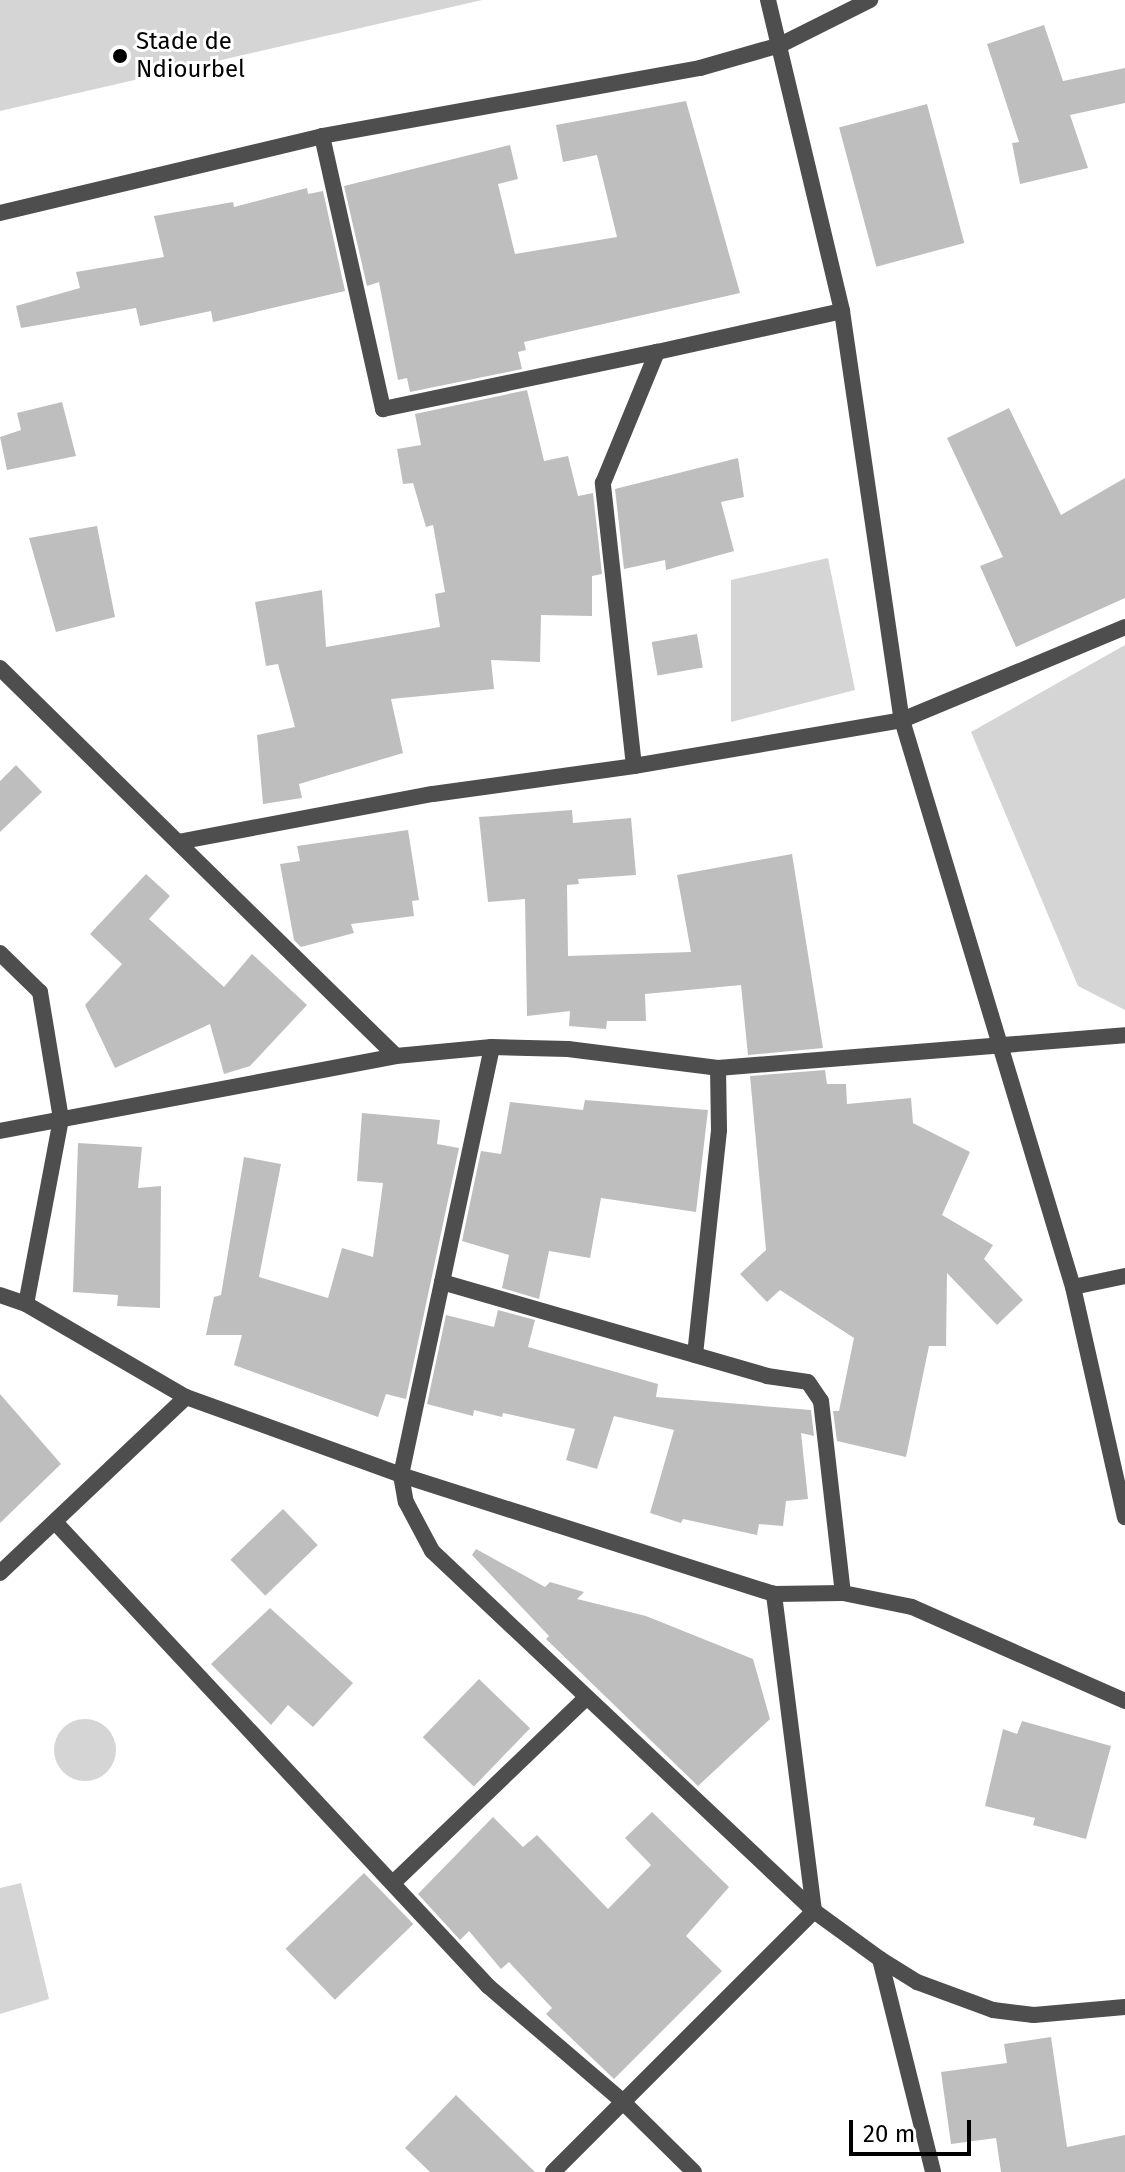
<!DOCTYPE html>
<style>
body{margin:0}
#map{position:relative;width:1125px;height:2172px;overflow:hidden;background:#fff;font-family:"Fira Sans",sans-serif}
div>[style]{position:absolute}
[style*='--x']{left:calc(var(--x)*1px);top:calc(var(--y)*1px);width:calc(var(--w)*1px);rotate:calc(var(--a)*1deg)}
.green>*{inset:0;background:#d5d5d5}
.round{border-radius:50%}
.building>*{inset:0;background:#bebebe;transform-origin:0 0}
.minor>*{height:16px;margin:-8px;padding:0 8px;transform-origin:8px;border-radius:8px;background:#4e4e4e}
.dots>*{width:22px;height:22px;translate:-50% -50%;box-sizing:border-box;border:4px solid #fff;border-radius:50%}
span{translate:-50% -50%;white-space:nowrap;text-align:center;line-height:1.15;-webkit-text-stroke:6px #fff;paint-order:stroke}
.poi-label{font-size:24px;color:#000}
.left{translate:0 -50%;text-align:left}
.scale{position:absolute;left:849px;top:2120px;width:122px;height:36px;box-sizing:border-box;border:4px solid #000;border-top:0;padding-left:10px;font-size:24px;line-height:28px;white-space:nowrap;color:#000;-webkit-text-stroke:6px #fff;paint-order:stroke}
</style>
<div id="map">
<div class="green">
<i style="clip-path:polygon(0 0,482px 0,0 111px)"></i>
<i style="clip-path:polygon(828px 558px,855px 690px,731px 722px,731px 580px)"></i>
<i style="clip-path:polygon(1125px 645px,1125px 1010px,1078px 986px,971px 732px)"></i>
<i class="round" style="left:54px;top:1719px;width:62px;height:62px"></i>
<i style="clip-path:polygon(21px 1883px,49px 1999px,0 2014px,0 1888px)"></i>
</div>
<div class="building">
<i style="clip-path:polygon(1044px 25px,1063px 81px,1125px 68px,1125px 103px,1070px 115px,1088px 168px,1020px 184px,1012px 143px,1019px 142px,987px 44px)"></i>
<i style="clip-path:polygon(686px 101px,740px 293px,524px 342px,526px 350px,518px 352px,522px 369px,410px 392px,407px 378px,398px 380px,379px 282px,367px 286px,344px 186px,510px 145px,518px 179px,498px 184px,515px 254px,617px 237px,597px 155px,563px 162px,556px 125px)"></i>
<i style="left:927px;top:104px;width:144px;height:91px;rotate:75deg"></i>
<i style="clip-path:polygon(307px 188px,308px 194px,323px 191px,345px 291px,213px 322px,211px 311px,140px 326px,136px 308px,21px 328px,16px 306px,80px 288px,76px 272px,164px 257px,154px 216px,233px 202px,234px 207px)"></i>
<i style="clip-path:polygon(527px 390px,544px 461px,568px 456px,578px 496px,593px 493px,602px 574px,592px 576px,592px 616px,541px 615px,540px 662px,491px 660px,494px 689px,391px 699px,403px 753px,299px 784px,302px 798px,263px 804px,257px 735px,295px 727px,278px 664px,266px 666px,255px 602px,322px 590px,326px 647px,440px 627px,435px 594px,445px 592px,433px 525px,426px 527px,413px 483px,403px 484px,397px 449px,421px 445px,415px 414px)"></i>
<i style="clip-path:polygon(62px 402px,76px 456px,7px 470px,0 437px,21px 430px,17px 413px)"></i>
<i style="clip-path:polygon(1009px 408px,1061px 515px,1125px 478px,1125px 598px,1016px 647px,980px 566px,1003px 557px,947px 438px)"></i>
<i style="clip-path:polygon(738px 458px,744px 497px,721px 502px,734px 551px,666px 570px,665px 560px,624px 569px,615px 489px)"></i>
<i style="clip-path:polygon(97px 526px,115px 617px,56px 632px,29px 538px)"></i>
<i style="left:697px;top:634px;width:34px;height:46px;rotate:80deg"></i>
<i style="clip-path:polygon(16px 765px,42px 792px,0 832px,0 781px)"></i>
<i style="clip-path:polygon(572px 810px,573px 823px,631px 818px,636px 875px,578px 879px,579px 884px,567px 885px,568px 956px,691px 952px,677px 875px,792px 854px,823px 1048px,748px 1055px,741px 985px,645px 994px,646px 1021px,607px 1021px,606px 1029px,569px 1026px,570px 1011px,527px 1016px,525px 899px,488px 902px,479px 817px)"></i>
<i style="clip-path:polygon(408px 830px,419px 900px,412px 901px,414px 916px,351px 924px,354px 933px,301px 947px,294px 940px,280px 864px,300px 861px,297px 846px)"></i>
<i style="clip-path:polygon(146px 874px,170px 896px,149px 919px,224px 987px,252px 954px,307px 1005px,250px 1066px,224px 1074px,210px 1024px,115px 1068px,85px 1005px,122px 964px,90px 934px)"></i>
<i style="clip-path:polygon(825px 1070px,827px 1084px,846px 1084px,847px 1104px,911px 1098px,913px 1123px,970px 1152px,942px 1215px,993px 1245px,984px 1259px,1023px 1300px,997px 1325px,947px 1273px,946px 1346px,929px 1346px,906px 1457px,837px 1441px,833px 1411px,839px 1411px,854px 1338px,780px 1290px,767px 1302px,740px 1274px,766px 1250px,750px 1076px)"></i>
<i style="clip-path:polygon(585px 1100px,708px 1110px,696px 1212px,601px 1198px,590px 1258px,549px 1251px,539px 1299px,502px 1288px,509px 1255px,462px 1241px,481px 1151px,501px 1154px,510px 1102px,583px 1110px)"></i>
<i style="clip-path:polygon(362px 1113px,440px 1120px,437px 1144px,459px 1148px,406px 1399px,386px 1394px,378px 1417px,234px 1365px,242px 1335px,206px 1335px,214px 1297px,221px 1295px,244px 1157px,281px 1164px,259px 1277px,328px 1298px,342px 1248px,373px 1257px,383px 1183px,357px 1181px)"></i>
<i style="clip-path:polygon(78px 1143px,142px 1147px,138px 1188px,161px 1186px,160px 1308px,117px 1306px,118px 1295px,73px 1292px)"></i>
<i style="clip-path:polygon(498px 1310px,535px 1320px,528px 1347px,658px 1384px,656px 1397px,811px 1410px,814px 1436px,801px 1433px,808px 1499px,786px 1501px,783px 1526px,759px 1524px,757px 1535px,683px 1519px,681px 1523px,650px 1513px,674px 1430px,614px 1416px,597px 1469px,566px 1460px,575px 1429px,503px 1413px,502px 1417px,474px 1410px,473px 1416px,427px 1404px,446px 1315px,494px 1327px)"></i>
<i style="clip-path:polygon(0 1394px,61px 1464px,0 1523px)"></i>
<i style="left:283px;top:1509px;width:50px;height:73px;rotate:46deg"></i>
<i style="clip-path:polygon(476px 1549px,545px 1587px,550px 1582px,584px 1592px,577px 1599px,646px 1616px,753px 1659px,770px 1719px,698px 1786px,546px 1639px,549px 1636px,472px 1555px)"></i>
<i style="clip-path:polygon(270px 1608px,353px 1683px,313px 1727px,288px 1705px,271px 1725px,211px 1664px)"></i>
<i style="left:479px;top:1679px;width:71px;height:81px;rotate:44deg"></i>
<i style="clip-path:polygon(1022px 1721px,1111px 1746px,1086px 1839px,1033px 1825px,1035px 1818px,985px 1806px,1003px 1729px,1017px 1734px)"></i>
<i style="clip-path:polygon(652px 1812px,729px 1887px,686px 1936px,722px 1971px,614px 2079px,546px 2014px,552px 2008px,509px 1962px,501px 1969px,469px 1931px,460px 1940px,418px 1894px,493px 1817px,523px 1847px,537px 1835px,608px 1909px,651px 1865px,625px 1838px)"></i>
<i style="left:364px;top:1873px;width:71px;height:109px;rotate:46deg"></i>
<i style="clip-path:polygon(1051px 2037px,1067px 2147px,1125px 2135px,1125px 2172px,1001px 2172px,996px 2138px,951px 2144px,941px 2072px,1007px 2063px,1004px 2044px)"></i>
<i style="clip-path:polygon(456px 2095px,535px 2172px,430px 2172px,405px 2148px)"></i>
</div>
<div class="minor">
<i style="--x:768;--y:0;--w:320;--a:76.6"></i>
<i style="--x:842;--y:311;--w:413;--a:81.7"></i>
<i style="--x:902;--y:720;--w:592;--a:73.22"></i>
<i style="--x:1073;--y:1287;--w:236;--a:77.3"></i>
<i style="--x:322;--y:136;--w:280;--a:77.4"></i>
<i style="--x:383;--y:409;--w:280;--a:-11.8"></i>
<i style="--x:0;--y:213;--w:331;--a:-13.4"></i>
<i style="--x:322;--y:136;--w:384;--a:-10.2"></i>
<i style="--x:700;--y:68;--w:83;--a:-16"></i>
<i style="--x:780;--y:45;--w:101;--a:-26.6"></i>
<i style="--x:0;--y:668;--w:554;--a:44.42"></i>
<i style="--x:634;--y:766;--w:285;--a:-96.3"></i>
<i style="--x:603;--y:483;--w:142;--a:-67.6"></i>
<i style="--x:657;--y:352;--w:189;--a:-12.5"></i>
<i style="--x:178;--y:842;--w:259;--a:-10.7"></i>
<i style="--x:433;--y:794;--w:203;--a:-7.9"></i>
<i style="--x:634;--y:766;--w:272;--a:-9.7"></i>
<i style="--x:902;--y:720;--w:242;--a:-22.6"></i>
<i style="--x:0;--y:953;--w:56;--a:44.3"></i>
<i style="--x:40;--y:992;--w:129;--a:80.6"></i>
<i style="--x:61;--y:1119;--w:188;--a:100.7"></i>
<i style="--x:492;--y:1047;--w:438;--a:102"></i>
<i style="--x:401;--y:1475;--w:27;--a:80"></i>
<i style="--x:406;--y:1502;--w:55;--a:62"></i>
<i style="--x:432;--y:1551;--w:525;--a:43.3"></i>
<i style="--x:814;--y:1911;--w:82;--a:36"></i>
<i style="--x:880;--y:1959;--w:44;--a:31.9"></i>
<i style="--x:917;--y:1982;--w:81;--a:20.2"></i>
<i style="--x:993;--y:2010;--w:41;--a:7"></i>
<i style="--x:1034;--y:2015;--w:91;--a:-5"></i>
<i style="--x:0;--y:1131;--w:403;--a:-10.7"></i>
<i style="--x:396;--y:1056;--w:96;--a:-5.4"></i>
<i style="--x:492;--y:1047;--w:76;--a:1.5"></i>
<i style="--x:568;--y:1049;--w:151;--a:7.2"></i>
<i style="--x:718;--y:1068;--w:408;--a:-4.6"></i>
<i style="--x:442;--y:1282;--w:338;--a:16.1"></i>
<i style="--x:767;--y:1376;--w:41;--a:8.3"></i>
<i style="--x:808;--y:1382;--w:23;--a:56"></i>
<i style="--x:821;--y:1401;--w:193;--a:83.5"></i>
<i style="--x:1073;--y:1287;--w:53;--a:-11.9"></i>
<i style="--x:0;--y:1295;--w:28;--a:19"></i>
<i style="--x:26;--y:1304;--w:185;--a:30.2"></i>
<i style="--x:186;--y:1397;--w:229;--a:19.9"></i>
<i style="--x:401;--y:1475;--w:392;--a:17.7"></i>
<i style="--x:774;--y:1594;--w:69;--a:-0.8"></i>
<i style="--x:843;--y:1593;--w:70;--a:11.5"></i>
<i style="--x:912;--y:1607;--w:233;--a:23.8"></i>
<i style="--x:695;--y:1355;--w:226;--a:-83.9"></i>
<i style="--x:719;--y:1130;--w:62;--a:-90.9"></i>
<i style="--x:55;--y:1522;--w:635;--a:46.98"></i>
<i style="--x:488;--y:1986;--w:177;--a:40.6"></i>
<i style="--x:622;--y:2101;--w:101;--a:44.6"></i>
<i style="--x:0;--y:1573;--w:256;--a:-43.4"></i>
<i style="--x:393;--y:1883;--w:266;--a:-43.8"></i>
<i style="--x:880;--y:1959;--w:219;--a:76"></i>
<i style="--x:553;--y:2172;--w:369;--a:-45"></i>
<i style="--x:814;--y:1911;--w:320;--a:-97.2"></i>
</div>
<div class="dots">
<i style="left:120px;top:56px;background:#000"></i>
</div>
<div class="poi-label">
<span class="left" style="left:136px;top:56px">Stade de<br>Ndiourbel</span>
</div>
<div class="scale">20 m</div>
</div>
